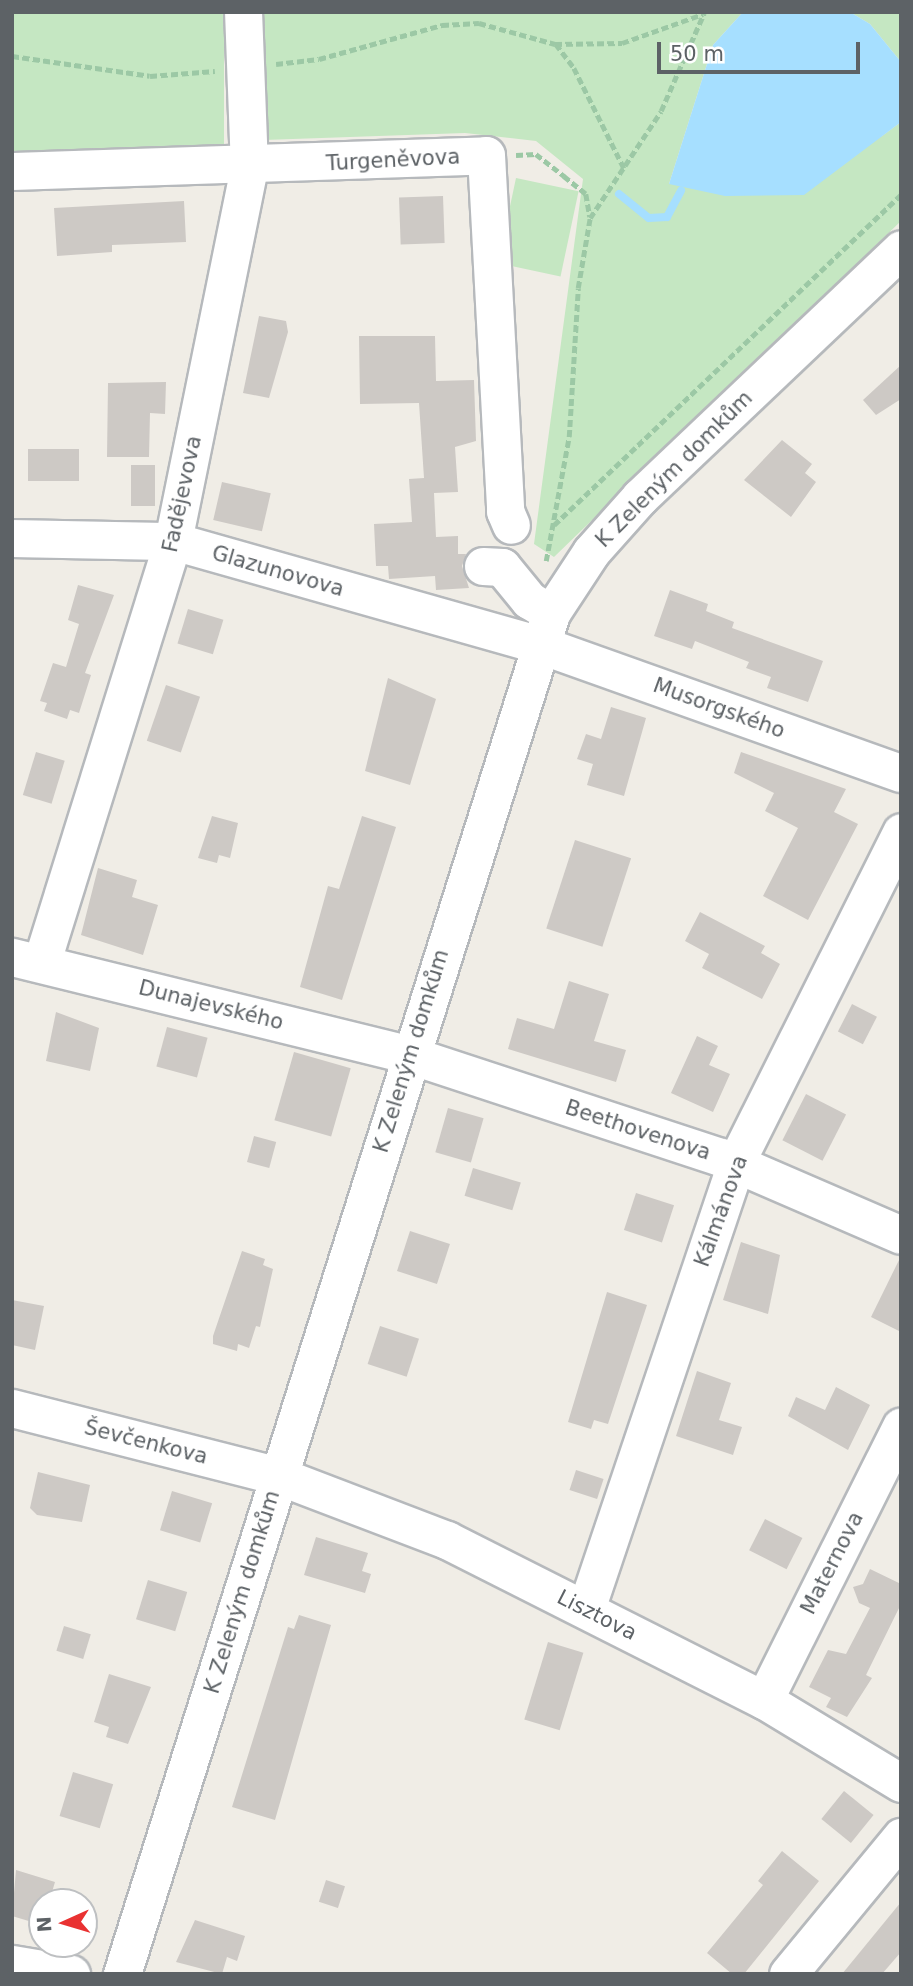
<!DOCTYPE html>
<meta charset="utf-8">
<style>
body{margin:0}
#map{position:relative;width:913px;height:1986px;overflow:hidden;background:#f0ede6;font-family:"DejaVu Sans",sans-serif}
div>[style]{position:absolute}
[style*='--x']{left:calc(var(--x)*1px);top:calc(var(--y)*1px);width:calc(var(--w)*1px);rotate:calc(var(--a)*1deg)}
.green>*{inset:0;background:#c5e7c2;transform-origin:0 0}
.water>*{inset:0;background:#a6dfff}
.stream>*{height:8px;margin:-4px;padding:0 4px;transform-origin:4px;border-radius:4px;background:#a6dfff}
.building>*{inset:0;background:#cdc9c5;transform-origin:0 0}
.path>*{height:4.5px;margin-top:-2.25px;transform-origin:0;background:repeating-linear-gradient(90deg,#9cc8a5 0 7px,transparent 0 10.5px)}
.roads{filter:drop-shadow(2px 0 #b6b9bc) drop-shadow(-2px 0 #b6b9bc) drop-shadow(0 2px #b6b9bc) drop-shadow(0 -2px #b6b9bc)}
.minor>*{height:37px;margin:-18.5px;padding:0 18.5px;transform-origin:18.5px;border-radius:18.5px;background:#fff}
span{translate:-50% -50%;white-space:nowrap;text-align:center;line-height:1.15;-webkit-text-stroke:5px #fff;paint-order:stroke}
.street-label{font-size:21px;color:#5d6266}
.frame{position:absolute;inset:0;border:14px solid #5d6266;pointer-events:none}
.north{position:absolute;left:28px;top:1888px;width:70px;height:70px;box-sizing:border-box;background:#fff;border:2px solid #bec0c2;border-radius:50%;rotate:266deg;font-size:19px;font-weight:700;line-height:28px;text-align:center;color:#5d6266}
.north::after{content:'';display:block;margin:auto;width:24px;height:32px;background:#e93232;clip-path:polygon(50% 0,100% 100%,50% 72%,0 100%)}
.scale{position:absolute;left:657px;top:42px;width:203px;height:32px;box-sizing:border-box;border:4px solid #5d6266;border-top:0;padding-left:9px;font-size:21px;line-height:24px;white-space:nowrap;color:#5d6266;-webkit-text-stroke:5px #fff;paint-order:stroke}
</style>
<div id="map">
<div class="green">
<i style="left:12px;top:12px;width:212px;height:146px"></i>
<i style="clip-path:polygon(258px 12px,743px 12px,713px 45px,669px 184px,882px 136px,901px 122px,901px 221px,554px 557px,534px 544px,583px 179px,536px 141px,465px 133px,264px 140px)"></i>
<i style="clip-path:polygon(850px 12px,901px 12px,901px 62px,870px 24px)"></i>
<i style="left:516px;top:178px;width:64px;height:87px;rotate:12deg"></i>
</div>
<div class="water">
<i style="clip-path:polygon(743px 12px,850px 12px,870px 24px,901px 62px,901px 122px,804px 195px,725px 196px,669px 184px,713px 45px)"></i>
</div>
<div class="stream">
<i style="--x:619;--y:194;--w:38;--a:39"></i>
<i style="--x:649;--y:218;--w:18;--a:-3"></i>
<i style="--x:667;--y:217;--w:30;--a:-62"></i>
</div>
<div class="building">
<i style="left:443px;top:196px;width:47px;height:44px;rotate:88deg"></i>
<i style="clip-path:polygon(184px 201px,186px 242px,112px 245px,112px 252px,57px 256px,54px 208px)"></i>
<i style="clip-path:polygon(259px 316px,286px 321px,288px 332px,269px 398px,243px 393px)"></i>
<i style="clip-path:polygon(359px 336px,435px 336px,436px 381px,474px 380px,476px 441px,455px 447px,458px 492px,434px 493px,436px 537px,458px 536px,458px 554px,466px 554px,462px 566px,469px 588px,436px 590px,435px 576px,389px 579px,388px 566px,376px 566px,374px 524px,412px 522px,409px 479px,424px 478px,419px 403px,360px 404px)"></i>
<i style="clip-path:polygon(901px 365px,901px 399px,876px 415px,863px 400px)"></i>
<i style="clip-path:polygon(166px 382px,165px 414px,150px 413px,149px 457px,107px 457px,108px 383px)"></i>
<i style="clip-path:polygon(782px 440px,812px 464px,805px 473px,816px 482px,791px 517px,744px 480px)"></i>
<i style="left:28px;top:449px;width:51px;height:32px"></i>
<i style="left:131px;top:465px;width:24px;height:41px"></i>
<i style="left:222px;top:482px;width:50px;height:39px;rotate:13deg"></i>
<i style="clip-path:polygon(78px 585px,114px 595px,85px 673px,91px 675px,79px 713px,70px 710px,67px 719px,44px 711px,47px 703px,40px 701px,53px 663px,66px 667px,79px 624px,68px 620px)"></i>
<i style="clip-path:polygon(670px 590px,708px 604px,706px 611px,734px 622px,732px 628px,823px 661px,808px 702px,767px 688px,771px 677px,746px 668px,749px 662px,695px 641px,692px 649px,654px 636px)"></i>
<i style="left:188px;top:609px;width:37px;height:36px;rotate:17deg"></i>
<i style="clip-path:polygon(388px 678px,436px 699px,410px 785px,365px 771px)"></i>
<i style="left:166px;top:685px;width:36px;height:59px;rotate:19deg"></i>
<i style="clip-path:polygon(611px 707px,646px 718px,624px 796px,587px 785px,593px 764px,577px 759px,586px 734px,601px 739px)"></i>
<i style="left:36px;top:752px;width:30px;height:45px;rotate:17deg"></i>
<i style="clip-path:polygon(741px 752px,846px 789px,834px 812px,858px 824px,808px 920px,763px 896px,798px 828px,765px 811px,774px 793px,734px 773px)"></i>
<i style="clip-path:polygon(212px 816px,238px 823px,230px 858px,219px 855px,217px 863px,198px 858px)"></i>
<i style="clip-path:polygon(362px 816px,396px 827px,342px 1000px,300px 987px,328px 886px,339px 889px)"></i>
<i style="left:575px;top:840px;width:59px;height:93px;rotate:18deg"></i>
<i style="clip-path:polygon(98px 868px,137px 880px,132px 897px,158px 905px,143px 955px,81px 935px)"></i>
<i style="clip-path:polygon(700px 912px,765px 946px,761px 953px,780px 964px,762px 999px,702px 968px,709px 954px,685px 941px)"></i>
<i style="clip-path:polygon(569px 981px,609px 994px,594px 1041px,626px 1050px,616px 1082px,508px 1049px,517px 1018px,554px 1029px)"></i>
<i style="left:852px;top:1004px;width:28px;height:31px;rotate:27deg"></i>
<i style="clip-path:polygon(56px 1012px,99px 1028px,90px 1071px,46px 1061px)"></i>
<i style="left:167px;top:1027px;width:42px;height:41px;rotate:15deg"></i>
<i style="clip-path:polygon(697px 1036px,718px 1046px,709px 1065px,730px 1074px,713px 1112px,671px 1093px)"></i>
<i style="left:294px;top:1052px;width:59px;height:71px;rotate:16deg"></i>
<i style="left:806px;top:1094px;width:45px;height:52px;rotate:27deg"></i>
<i style="left:448px;top:1108px;width:37px;height:46px;rotate:16deg"></i>
<i style="left:254px;top:1136px;width:23px;height:27px;rotate:15deg"></i>
<i style="left:473px;top:1168px;width:50px;height:29px;rotate:17deg"></i>
<i style="left:636px;top:1193px;width:40px;height:39px;rotate:18deg"></i>
<i style="left:410px;top:1231px;width:42px;height:42px;rotate:18deg"></i>
<i style="clip-path:polygon(741px 1242px,780px 1255px,768px 1314px,723px 1300px)"></i>
<i style="clip-path:polygon(242px 1251px,265px 1259px,263px 1265px,273px 1269px,260px 1327px,256px 1326px,249px 1348px,238px 1344px,237px 1351px,213px 1344px,213px 1336px)"></i>
<i style="clip-path:polygon(901px 1256px,901px 1332px,871px 1317px)"></i>
<i style="clip-path:polygon(607px 1292px,647px 1305px,608px 1424px,594px 1420px,591px 1429px,568px 1422px)"></i>
<i style="clip-path:polygon(12px 1300px,44px 1306px,35px 1350px,12px 1345px)"></i>
<i style="left:380px;top:1326px;width:41px;height:40px;rotate:18deg"></i>
<i style="clip-path:polygon(697px 1371px,731px 1383px,719px 1420px,742px 1427px,733px 1455px,676px 1436px)"></i>
<i style="clip-path:polygon(836px 1387px,870px 1405px,848px 1450px,788px 1416px,796px 1397px,825px 1410px)"></i>
<i style="left:576px;top:1470px;width:29px;height:21px;rotate:18deg"></i>
<i style="clip-path:polygon(38px 1472px,90px 1485px,82px 1522px,37px 1515px,30px 1508px)"></i>
<i style="left:172px;top:1491px;width:42px;height:41px;rotate:17deg"></i>
<i style="left:765px;top:1519px;width:42px;height:35px;rotate:27deg"></i>
<i style="clip-path:polygon(316px 1537px,368px 1553px,362px 1571px,371px 1574px,365px 1593px,304px 1575px)"></i>
<i style="clip-path:polygon(870px 1569px,901px 1584px,901px 1604px,866px 1675px,872px 1678px,847px 1717px,826px 1707px,831px 1698px,809px 1687px,828px 1650px,846px 1654px,870px 1608px,859px 1603px,853px 1587px,863px 1584px)"></i>
<i style="left:148px;top:1580px;width:41px;height:41px;rotate:17deg"></i>
<i style="clip-path:polygon(299px 1615px,331px 1625px,275px 1820px,232px 1807px,288px 1627px,294px 1629px)"></i>
<i style="left:64px;top:1626px;width:28px;height:26px;rotate:17deg"></i>
<i style="left:548px;top:1642px;width:37px;height:81px;rotate:17deg"></i>
<i style="clip-path:polygon(109px 1674px,151px 1687px,128px 1744px,106px 1737px,109px 1727px,94px 1722px)"></i>
<i style="left:73px;top:1772px;width:42px;height:46px;rotate:17deg"></i>
<i style="left:844px;top:1791px;width:38px;height:36px;rotate:39deg"></i>
<i style="clip-path:polygon(782px 1851px,819px 1881px,744px 1974px,732px 1974px,707px 1953px,763px 1885px,758px 1881px)"></i>
<i style="clip-path:polygon(16px 1870px,55px 1882px,49px 1902px,42px 1902px,42px 1925px,12px 1916px)"></i>
<i style="left:326px;top:1880px;width:20px;height:23px;rotate:18deg"></i>
<i style="clip-path:polygon(901px 1902px,901px 1952px,882px 1974px,842px 1974px)"></i>
<i style="clip-path:polygon(195px 1920px,245px 1936px,237px 1961px,227px 1957px,222px 1974px,176px 1962px)"></i>
</div>
<div class="path">
<i style="--x:556;--y:44;--w:30;--a:53"></i>
<i style="--x:574;--y:68;--w:112;--a:63.4"></i>
<i style="--x:12;--y:56;--w:139;--a:8.2"></i>
<i style="--x:150;--y:76;--w:65;--a:-4.4"></i>
<i style="--x:276;--y:64;--w:43;--a:-6.6"></i>
<i style="--x:319;--y:59;--w:128;--a:-15.5"></i>
<i style="--x:442;--y:25;--w:37;--a:-3"></i>
<i style="--x:479;--y:23;--w:79;--a:15.4"></i>
<i style="--x:555;--y:44;--w:67;--a:-0.9"></i>
<i style="--x:622;--y:43;--w:86;--a:-19.7"></i>
<i style="--x:516;--y:155;--w:20;--a:-3"></i>
<i style="--x:536;--y:154;--w:36;--a:38"></i>
<i style="--x:564;--y:176;--w:28;--a:39"></i>
<i style="--x:586;--y:194;--w:23;--a:80"></i>
<i style="--x:554;--y:525;--w:479;--a:-43.6"></i>
<i style="--x:546;--y:561;--w:126;--a:-79.5"></i>
<i style="--x:569;--y:437;--w:149;--a:-86.5"></i>
<i style="--x:578;--y:288;--w:71;--a:-80.3"></i>
<i style="--x:590;--y:218;--w:128;--a:-56.4"></i>
<i style="--x:661;--y:111;--w:107;--a:-66.3"></i>
</div>
<div class="roads">
<div class="minor">
<i style="--x:12;--y:171;--w:474;--a:-1.9"></i>
<i style="--x:486;--y:155;--w:357;--a:86.9"></i>
<i style="--x:505;--y:511;--w:15;--a:67"></i>
<i style="--x:12;--y:538;--w:161;--a:1.1"></i>
<i style="--x:173;--y:541;--w:379;--a:15.8"></i>
<i style="--x:538;--y:644;--w:385;--a:19.6"></i>
<i style="--x:483;--y:566;--w:19;--a:3"></i>
<i style="--x:502;--y:567;--w:43;--a:50.7"></i>
<i style="--x:529;--y:600;--w:26;--a:31"></i>
<i style="--x:12;--y:957;--w:410;--a:13.8"></i>
<i style="--x:410;--y:1055;--w:327;--a:18.2"></i>
<i style="--x:721;--y:1157;--w:196;--a:23.4"></i>
<i style="--x:42;--y:961;--w:440;--a:-72.7"></i>
<i style="--x:173;--y:541;--w:382;--a:-78.5"></i>
<i style="--x:249;--y:167;--w:155;--a:-92.2"></i>
<i style="--x:12;--y:1408;--w:276;--a:14.3"></i>
<i style="--x:279;--y:1476;--w:180;--a:20.9"></i>
<i style="--x:447;--y:1540;--w:355;--a:26.8"></i>
<i style="--x:764;--y:1700;--w:160;--a:31.2"></i>
<i style="--x:586;--y:1609;--w:471;--a:-71.4"></i>
<i style="--x:736;--y:1162;--w:369;--a:-63.4"></i>
<i style="--x:764;--y:1700;--w:306;--a:-63.4"></i>
<i style="--x:12;--y:1964;--w:60;--a:9.6"></i>
<i style="--x:122;--y:1974;--w:1427;--a:-72.5"></i>
<i style="--x:551;--y:613;--w:73;--a:-56.7"></i>
<i style="--x:591;--y:552;--w:74;--a:-48.3"></i>
<i style="--x:640;--y:497;--w:360;--a:-43.5"></i>
<i style="--x:788;--y:1974;--w:178;--a:-50.5"></i>
</div>
</div>
<div class="street-label">
<span style="left:393px;top:160px;rotate:-3deg">Turgeněvova</span>
<span style="left:674px;top:469px;rotate:-45deg">K Zeleným domkům</span>
<span style="left:182px;top:494px;rotate:-78deg">Fadějevova</span>
<span style="left:278px;top:571px;rotate:16deg">Glazunovova</span>
<span style="left:719px;top:708px;rotate:20deg">Musorgského</span>
<span style="left:211px;top:1005px;rotate:14deg">Dunajevského</span>
<span style="left:411px;top:1051px;rotate:-73deg">K Zeleným domkům</span>
<span style="left:638px;top:1130px;rotate:18deg">Beethovenova</span>
<span style="left:721px;top:1211px;rotate:-70deg">Kálmánova</span>
<span style="left:146px;top:1442px;rotate:14deg">Ševčenkova</span>
<span style="left:832px;top:1563px;rotate:-63deg">Maternova</span>
<span style="left:242px;top:1592px;rotate:-73deg">K Zeleným domkům</span>
<span style="left:597px;top:1615px;rotate:27deg">Lisztova</span>
</div>
<div class="frame"></div>
<div class="north">N</div>
<div class="scale">50 m</div>
</div>
